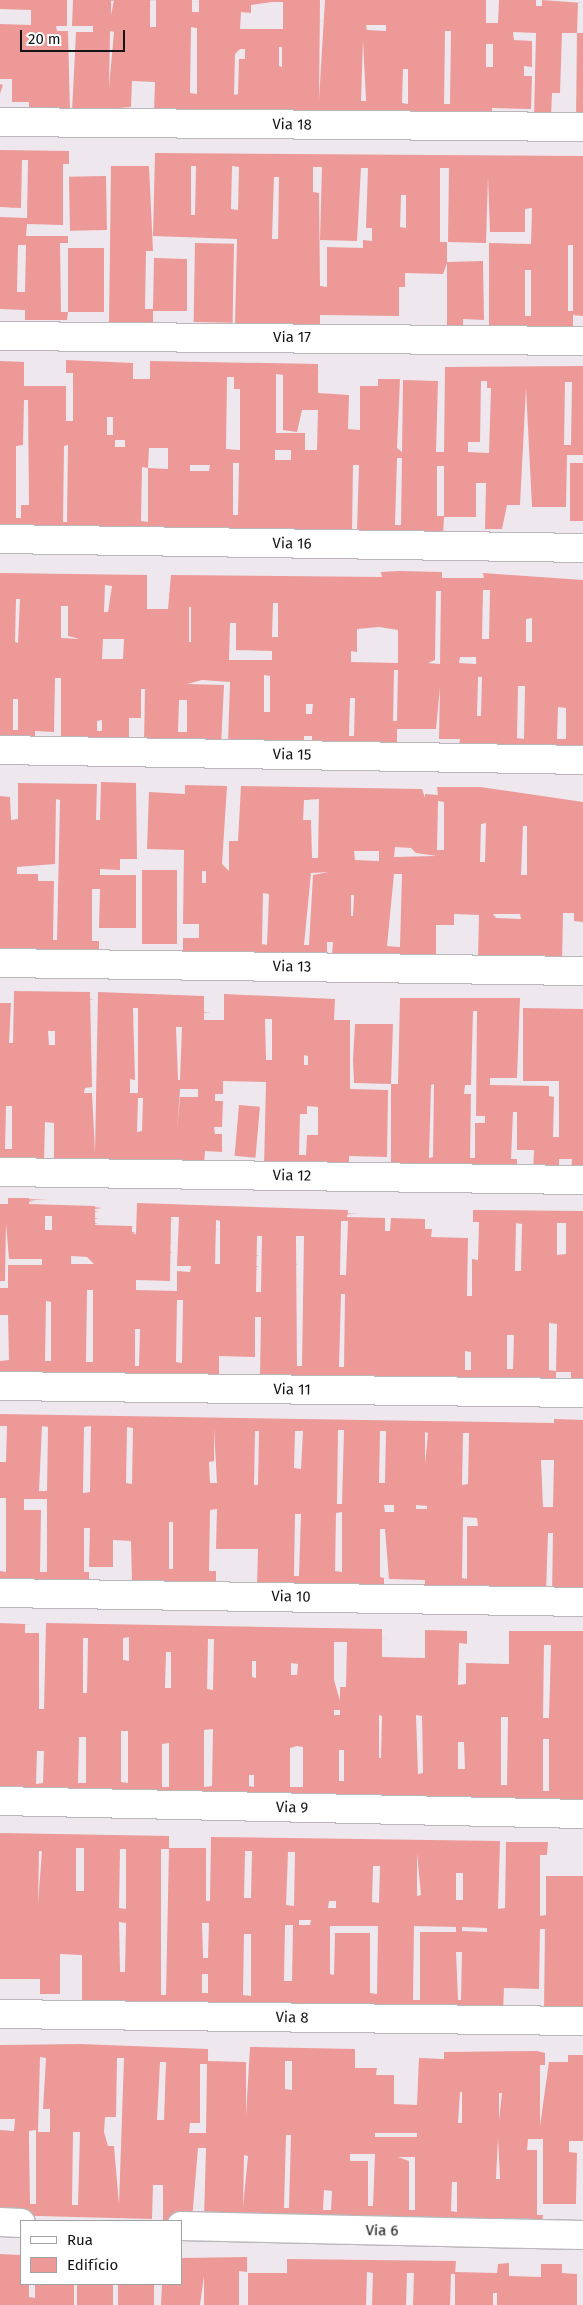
<!DOCTYPE html>
<meta charset="utf-8">
<style>
body{margin:0}
#map{position:relative;width:583px;height:2305px;overflow:hidden;background:#eee8ee;font-family:"Fira Sans",sans-serif}
div>[style]{position:absolute}
[style*='--x']{left:calc(var(--x)*1px);top:calc(var(--y)*1px);width:calc(var(--w)*1px);rotate:calc(var(--a)*1deg)}
.building>*{inset:0;background:#ed9997;transform-origin:0 0}
.roads{filter:drop-shadow(1px 0 #bab6ba) drop-shadow(-1px 0 #bab6ba) drop-shadow(0 1px #bab6ba) drop-shadow(0 -1px #bab6ba)}
.street>*{height:28px;margin:-14px;padding:0 14px;transform-origin:14px;border-radius:14px;background:#fff}
span{translate:-50% -50%;white-space:nowrap;text-align:center;line-height:1.15;-webkit-text-stroke:4px #fff;paint-order:stroke}
.street-label{font-size:15px;color:#151315}
.legend{position:absolute;left:20px;top:2220px;width:162px;height:65px;box-sizing:border-box;background:#fff;border:1px solid #a1a1a1;margin:0;padding:6px 9px;list-style:none;font-size:15px;color:#151315}
.legend li{display:flex;align-items:center;gap:10px;height:25px}
.legend b{width:25px;border:1px solid #a1a1a1}
.scale{position:absolute;left:20px;top:30px;width:105px;height:22px;box-sizing:border-box;border:2px solid #151315;border-top:0;padding-left:6px;font-size:15px;line-height:18px;white-space:nowrap;color:#151315;-webkit-text-stroke:4px #fff;paint-order:stroke}
</style>
<div id="map">
<div class="building">
<i style="clip-path:polygon(0 0,67px 0,67px 26px,56px 26px,57px 31px,68px 31px,70px 113px,29px 112px,29px 102px,12px 102px,12px 79px,0 79px,0 24px,31px 25px,31px 10px,0 9px)"></i>
<i style="clip-path:polygon(evenodd,73px 0,111px 0,111px 15px,114px 0,150px 0,150px 27px,156px 27px,156px 0,192px 0,192px 12px,199px 12px,199px 0,320px 0,319px 100px,325px 0,486px 0,486px 23px,498px 23px,499px 0,536px 0,536px 6px,542px 6px,542px 0,583px 3px,578px 3px,577px 33px,562px 33px,560px 93px,552px 93px,551px 117px,534px 117px,536px 33px,513px 32px,514px 40px,532px 41px,532px 67px,524px 66px,524px 76px,532px 76px,531px 109px,492px 108px,492px 117px,154px 112px,155px 82px,132px 81px,131px 107px,72px 112px,76px 32px,93px 32px,93px 26px,72px 26px,73px 0,272px 2px,283px 2px,283px 29px,240px 29px,241px 12px,251px 13px,251px 5px,272px 2px,73px 0,366px 25px,386px 25px,386px 31px,367px 30px,366px 25px,73px 0,191px 27px,197px 28px,197px 94px,190px 93px,191px 27px,73px 0,110px 31px,114px 32px,109px 88px,110px 31px,73px 0,445px 31px,451px 31px,450px 104px,444px 104px,445px 31px,73px 0,363px 40px,366px 101px,361px 101px,363px 40px,73px 0,486px 44px,493px 44px,493px 67px,486px 67px,486px 44px,73px 0,279px 47px,282px 47px,282px 67px,279px 66px,279px 47px,73px 0,240px 49px,245px 49px,245px 59px,239px 59px,238px 94px,234px 95px,235px 54px,240px 49px,73px 0,403px 69px,408px 69px,408px 104px,402px 103px,403px 69px)"></i>
<i style="clip-path:polygon(577px 33px,583px 33px,583px 121px,576px 120px)"></i>
<i style="left:0;top:84px;width:3px;height:28px;rotate:18deg"></i>
<i style="clip-path:polygon(evenodd,0 150px,69px 151px,69px 164px,63px 164px,63px 225px,27px 224px,26px 236px,68px 236px,68px 243px,60px 243px,61px 312px,68px 312px,67px 320px,25px 320px,25px 310px,0 309px,0 217px,27px 218px,28px 160px,22px 160px,21px 208px,0 207px,0 150px,18px 245px,26px 245px,25px 292px,17px 292px,18px 245px)"></i>
<i style="clip-path:polygon(evenodd,155px 153px,583px 156px,583px 316px,573px 315px,573px 330px,489px 327px,489px 243px,531px 244px,532px 208px,525px 209px,525px 232px,490px 232px,488px 177px,486px 243px,448px 242px,449px 168px,440px 168px,440px 242px,447px 242px,447px 263px,443px 274px,405px 273px,405px 287px,399px 287px,399px 316px,320px 315px,320px 325px,235px 326px,237px 239px,153px 236px,155px 153px,191px 166px,196px 166px,195px 215px,191px 215px,191px 166px,155px 153px,232px 166px,239px 167px,238px 210px,231px 209px,232px 166px,155px 153px,313px 167px,322px 167px,320px 240px,357px 241px,361px 168px,368px 168px,366px 228px,372px 228px,372px 241px,363px 240px,363px 248px,327px 247px,327px 287px,320px 286px,319px 193px,313px 192px,313px 167px,155px 153px,274px 177px,279px 177px,278px 239px,272px 239px,274px 177px,155px 153px,401px 195px,406px 195px,406px 228px,400px 227px,401px 195px,155px 153px,568px 245px,573px 245px,573px 311px,568px 311px,568px 245px,155px 153px,525px 270px,531px 270px,531px 316px,525px 316px,525px 270px)"></i>
<i style="clip-path:polygon(111px 166px,149px 166px,153px 251px,146px 251px,145px 309px,153px 309px,154px 258px,187px 259px,187px 311px,153px 311px,153px 324px,109px 324px)"></i>
<i style="left:106px;top:176px;width:54px;height:37px;rotate:89deg"></i>
<i style="left:195px;top:243px;width:39px;height:79px;rotate:1deg"></i>
<i style="left:68px;top:248px;width:36px;height:64px"></i>
<i style="clip-path:polygon(483px 261px,484px 320px,463px 319px,463px 327px,447px 327px,447px 262px)"></i>
<i style="clip-path:polygon(evenodd,66px 360px,133px 363px,133px 379px,150px 379px,150px 361px,318px 364px,318px 393px,349px 395px,348px 429px,360px 430px,360px 386px,378px 386px,378px 379px,400px 379px,397px 448px,402px 452px,403px 380px,438px 381px,436px 452px,444px 452px,445px 367px,583px 366px,583px 455px,567px 455px,566px 507px,532px 507px,526px 388px,520px 505px,507px 505px,502px 529px,485px 529px,486px 483px,476px 483px,476px 517px,444px 517px,443px 536px,357px 531px,359px 465px,353px 465px,352px 535px,0 529px,0 361px,24px 362px,24px 386px,66px 386px,66px 421px,73px 421px,73px 373px,66px 373px,66px 360px,276px 374px,283px 375px,283px 430px,297px 432px,302px 410px,318px 410px,317px 450px,305px 450px,305px 433px,276px 433px,276px 374px,66px 360px,227px 377px,234px 377px,234px 389px,240px 389px,240px 450px,226px 449px,227px 377px,66px 360px,481px 381px,487px 381px,487px 388px,491px 388px,489px 453px,468px 452px,468px 442px,480px 442px,481px 381px,66px 360px,565px 382px,572px 382px,571px 445px,564px 445px,565px 382px,66px 360px,24px 400px,28px 400px,29px 505px,21px 505px,21px 518px,16px 518px,16px 446px,23px 445px,24px 400px,66px 360px,107px 417px,113px 417px,113px 435px,107px 435px,107px 417px,66px 360px,115px 440px,125px 440px,125px 447px,115px 447px,115px 440px,66px 360px,68px 445px,67px 522px,63px 522px,64px 446px,68px 445px,66px 360px,149px 448px,168px 448px,168px 469px,148px 468px,148px 522px,141px 521px,142px 467px,148px 468px,149px 448px,66px 360px,275px 450px,291px 450px,291px 460px,275px 460px,275px 450px,66px 360px,397px 458px,402px 458px,401px 525px,395px 525px,397px 458px,66px 360px,233px 463px,239px 463px,238px 515px,233px 515px,233px 463px,66px 360px,190px 465px,210px 465px,209px 471px,190px 471px,190px 465px,66px 360px,437px 466px,444px 466px,444px 516px,437px 516px,437px 466px)"></i>
<i style="left:570px;top:463px;width:13px;height:58px"></i>
<i style="clip-path:polygon(evenodd,399px 571px,442px 572px,442px 578px,484px 578px,483px 573px,583px 580px,583px 750px,459px 747px,460px 739px,439px 739px,440px 687px,436px 729px,397px 729px,397px 746px,312px 746px,312px 736px,304px 736px,304px 745px,228px 743px,230px 682px,202px 680px,187px 684px,224px 685px,221px 746px,144px 744px,145px 689px,141px 689px,141px 718px,129px 718px,129px 744px,61px 745px,61px 678px,55px 678px,54px 732px,35px 731px,35px 747px,0 742px,0 573px,147px 575px,147px 609px,168px 609px,171px 575px,382px 577px,381px 572px,399px 571px,105px 585px,112px 586px,108px 612px,104px 612px,105px 585px,399px 571px,483px 590px,490px 590px,489px 639px,482px 639px,483px 590px,399px 571px,436px 591px,441px 591px,440px 664px,428px 663px,435px 660px,436px 591px,399px 571px,16px 599px,20px 599px,18px 643px,15px 642px,16px 599px,399px 571px,273px 603px,278px 603px,278px 637px,272px 637px,273px 603px,399px 571px,61px 606px,68px 606px,68px 636px,80px 639px,61px 638px,61px 606px,399px 571px,189px 607px,191px 607px,191px 642px,189px 642px,189px 607px,399px 571px,532px 618px,532px 642px,526px 642px,526px 619px,532px 618px,399px 571px,230px 623px,236px 623px,236px 650px,272px 651px,272px 660px,229px 660px,230px 623px,399px 571px,379px 627px,398px 630px,398px 663px,351px 662px,351px 651px,357px 652px,357px 629px,379px 627px,399px 571px,103px 639px,124px 639px,123px 659px,102px 659px,103px 639px,399px 571px,460px 657px,476px 657px,476px 664px,459px 663px,460px 657px,399px 571px,394px 670px,398px 670px,397px 721px,393px 721px,394px 670px,399px 571px,264px 675px,270px 676px,270px 712px,264px 712px,264px 675px,399px 571px,478px 677px,482px 677px,481px 716px,477px 716px,478px 677px,399px 571px,518px 686px,525px 686px,524px 739px,517px 738px,518px 686px,399px 571px,350px 698px,355px 698px,354px 736px,349px 736px,350px 698px,399px 571px,13px 699px,18px 699px,18px 730px,13px 730px,13px 699px,399px 571px,179px 700px,187px 700px,187px 732px,178px 732px,179px 700px,399px 571px,306px 704px,313px 704px,312px 714px,306px 714px,306px 704px,399px 571px,558px 707px,566px 708px,566px 739px,557px 739px,558px 707px,399px 571px,102px 720px,102px 731px,97px 731px,97px 721px,102px 720px)"></i>
<i style="clip-path:polygon(evenodd,101px 782px,136px 783px,137px 859px,120px 859px,120px 870px,100px 869px,100px 875px,136px 875px,136px 928px,99px 928px,100px 889px,92px 889px,92px 941px,99px 941px,99px 953px,0 954px,0 796px,10px 797px,11px 820px,18px 819px,18px 783px,97px 784px,96px 820px,100px 820px,101px 782px,56px 799px,60px 800px,57px 940px,53px 940px,54px 881px,38px 881px,38px 874px,17px 874px,17px 867px,55px 864px,56px 799px)"></i>
<i style="clip-path:polygon(evenodd,185px 785px,227px 786px,222px 864px,229px 871px,229px 841px,238px 841px,241px 786px,422px 789px,425px 798px,425px 794px,438px 795px,437px 787px,480px 787px,583px 802px,583px 922px,574px 921px,574px 913px,563px 913px,562px 962px,478px 959px,479px 915px,454px 914px,454px 925px,436px 925px,436px 960px,332px 956px,333px 942px,327px 942px,327px 957px,183px 955px,183px 938px,199px 938px,199px 924px,183px 924px,184px 850px,147px 849px,149px 792px,185px 794px,185px 785px,319px 799px,318px 858px,312px 858px,311px 820px,303px 820px,304px 800px,319px 799px,185px 785px,438px 801px,444px 802px,444px 850px,437px 850px,438px 801px,185px 785px,486px 823px,485px 862px,480px 862px,481px 824px,486px 823px,185px 785px,523px 826px,527px 826px,527px 875px,521px 875px,523px 826px,185px 785px,395px 847px,411px 848px,416px 853px,437px 856px,394px 857px,395px 847px,185px 785px,354px 851px,379px 851px,379px 861px,355px 860px,354px 851px,185px 785px,202px 871px,206px 871px,206px 883px,202px 883px,202px 871px,185px 785px,329px 872px,313px 875px,309px 945px,304px 945px,311px 873px,329px 872px,185px 785px,394px 874px,402px 874px,400px 947px,387px 946px,394px 874px,185px 785px,263px 893px,269px 894px,267px 945px,262px 944px,263px 893px,185px 785px,351px 895px,354px 895px,353px 916px,351px 916px,351px 895px,185px 785px,493px 914px,520px 914px,521px 919px,496px 918px,493px 914px)"></i>
<i style="left:142px;top:870px;width:35px;height:74px"></i>
<i style="clip-path:polygon(evenodd,14px 991px,90px 992px,92px 1087px,85px 1088px,84px 1093px,92px 1093px,95px 1153px,98px 992px,204px 996px,204px 1020px,224px 1020px,224px 994px,335px 999px,334px 1020px,350px 1020px,350px 1089px,388px 1090px,387px 1157px,349px 1156px,349px 1169px,264px 1168px,266px 1082px,223px 1081px,223px 1094px,215px 1094px,215px 1101px,223px 1101px,222px 1127px,214px 1127px,215px 1134px,222px 1134px,222px 1152px,205px 1151px,204px 1165px,54px 1163px,54px 1123px,45px 1122px,44px 1162px,0 1167px,0 1003px,11px 1003px,9px 1043px,13px 1043px,14px 991px,133px 1008px,138px 1008px,138px 1093px,130px 1093px,130px 1079px,135px 1080px,133px 1008px,14px 991px,265px 1019px,272px 1019px,272px 1060px,266px 1060px,265px 1019px,14px 991px,176px 1027px,182px 1027px,180px 1080px,178px 1080px,176px 1027px,14px 991px,48px 1031px,55px 1031px,55px 1045px,49px 1045px,48px 1031px,14px 991px,304px 1055px,308px 1056px,308px 1065px,304px 1065px,304px 1055px,14px 991px,180px 1089px,198px 1089px,198px 1097px,180px 1097px,177px 1131px,180px 1089px,14px 991px,138px 1098px,143px 1098px,142px 1131px,137px 1132px,138px 1098px,14px 991px,6px 1106px,12px 1106px,12px 1149px,5px 1149px,6px 1106px,14px 991px,307px 1106px,318px 1107px,318px 1135px,307px 1135px,306px 1155px,299px 1155px,300px 1114px,307px 1114px,307px 1106px)"></i>
<i style="clip-path:polygon(evenodd,400px 998px,520px 998px,517px 1078px,490px 1078px,490px 1085px,549px 1086px,549px 1096px,554px 1097px,553px 1137px,559px 1137px,559px 1081px,523px 1081px,523px 1008px,583px 1009px,583px 1171px,571px 1171px,572px 1159px,559px 1159px,559px 1173px,533px 1172px,534px 1150px,517px 1150px,517px 1112px,513px 1112px,511px 1159px,517px 1159px,517px 1173px,391px 1171px,391px 1084px,354px 1083px,353px 1060px,355px 1024px,393px 1024px,391px 1084px,398px 1084px,400px 998px,473px 1011px,477px 1011px,476px 1116px,485px 1116px,485px 1123px,475px 1123px,475px 1158px,470px 1158px,471px 1094px,464px 1094px,465px 1085px,471px 1085px,473px 1011px,400px 998px,434px 1084px,433px 1157px,429px 1158px,431px 1085px,434px 1084px)"></i>
<i style="left:239px;top:1105px;width:21px;height:51px;rotate:5deg"></i>
<i style="clip-path:polygon(evenodd,8px 1198px,29px 1198px,29px 1204px,95px 1206px,95px 1225px,132px 1226px,132px 1233px,136px 1234px,137px 1203px,348px 1210px,347px 1217px,385px 1218px,385px 1231px,390px 1231px,391px 1218px,425px 1219px,425px 1229px,432px 1229px,431px 1237px,468px 1238px,467px 1296px,472px 1296px,472px 1259px,478px 1260px,479px 1222px,473px 1222px,473px 1210px,583px 1211px,583px 1383px,571px 1382px,571px 1372px,556px 1372px,556px 1382px,260px 1376px,261px 1317px,255px 1317px,255px 1357px,219px 1356px,219px 1376px,0 1373px,0 1361px,9px 1360px,8px 1315px,0 1315px,0 1288px,8px 1288px,8px 1265px,42px 1265px,42px 1259px,9px 1259px,6px 1223px,5px 1281px,0 1281px,0 1204px,8px 1204px,8px 1198px,45px 1216px,52px 1216px,52px 1230px,45px 1230px,45px 1216px,8px 1198px,171px 1217px,179px 1217px,177px 1266px,191px 1266px,190px 1272px,177px 1271px,177px 1291px,136px 1290px,136px 1280px,170px 1281px,171px 1217px,8px 1198px,216px 1220px,220px 1221px,220px 1264px,215px 1264px,216px 1220px,8px 1198px,341px 1221px,348px 1221px,346px 1275px,340px 1275px,341px 1221px,8px 1198px,516px 1223px,522px 1224px,521px 1271px,515px 1271px,516px 1223px,8px 1198px,557px 1223px,566px 1223px,566px 1254px,557px 1255px,557px 1223px,8px 1198px,257px 1236px,262px 1236px,261px 1292px,256px 1292px,257px 1236px,8px 1198px,296px 1236px,304px 1236px,302px 1366px,297px 1366px,296px 1236px,8px 1198px,71px 1256px,87px 1257px,94px 1264px,71px 1264px,71px 1256px,8px 1198px,87px 1290px,93px 1290px,93px 1362px,86px 1362px,87px 1290px,8px 1198px,341px 1294px,345px 1294px,344px 1367px,339px 1367px,341px 1294px,8px 1198px,177px 1300px,183px 1300px,182px 1363px,176px 1362px,177px 1300px,8px 1198px,46px 1301px,51px 1302px,51px 1361px,45px 1361px,46px 1301px,8px 1198px,549px 1323px,557px 1324px,556px 1371px,549px 1370px,549px 1323px,8px 1198px,135px 1329px,140px 1329px,139px 1366px,135px 1366px,135px 1329px,8px 1198px,507px 1335px,514px 1335px,513px 1369px,507px 1369px,507px 1335px,8px 1198px,465px 1351px,471px 1352px,471px 1370px,465px 1370px,465px 1351px)"></i>
<i style="clip-path:polygon(evenodd,0 1414px,554px 1423px,554px 1419px,583px 1420px,583px 1595px,552px 1595px,553px 1533px,548px 1533px,546px 1593px,425px 1590px,425px 1580px,389px 1579px,385px 1529px,380px 1529px,380px 1577px,384px 1578px,384px 1589px,257px 1587px,258px 1549px,216px 1549px,217px 1509px,210px 1510px,209px 1571px,216px 1571px,216px 1586px,132px 1585px,131px 1541px,113px 1540px,113px 1567px,89px 1567px,90px 1528px,84px 1528px,84px 1572px,89px 1572px,89px 1584px,0 1583px,0 1571px,6px 1572px,6px 1498px,0 1498px,0 1462px,6px 1462px,7px 1426px,0 1426px,0 1414px,42px 1426px,48px 1427px,47px 1491px,39px 1491px,42px 1426px,0 1414px,91px 1426px,90px 1492px,83px 1493px,84px 1427px,91px 1426px,0 1414px,127px 1427px,133px 1428px,132px 1484px,126px 1483px,127px 1427px,0 1414px,214px 1428px,217px 1483px,210px 1483px,209px 1462px,214px 1461px,214px 1428px,0 1414px,338px 1430px,344px 1430px,342px 1504px,337px 1504px,338px 1430px,0 1414px,255px 1431px,259px 1431px,258px 1485px,254px 1485px,255px 1431px,0 1414px,295px 1431px,303px 1431px,301px 1469px,294px 1468px,295px 1431px,0 1414px,380px 1431px,386px 1431px,385px 1483px,379px 1483px,380px 1431px,0 1414px,425px 1432px,428px 1433px,425px 1465px,425px 1432px,0 1414px,463px 1433px,469px 1433px,468px 1484px,462px 1485px,463px 1433px,0 1414px,541px 1460px,554px 1460px,553px 1507px,543px 1507px,541px 1460px,0 1414px,24px 1499px,47px 1499px,47px 1572px,40px 1572px,41px 1510px,24px 1510px,24px 1499px,0 1414px,384px 1505px,394px 1505px,394px 1512px,385px 1512px,384px 1505px,0 1414px,416px 1505px,427px 1506px,427px 1509px,416px 1509px,416px 1505px,0 1414px,342px 1512px,342px 1572px,335px 1571px,336px 1513px,342px 1512px,0 1414px,295px 1514px,301px 1514px,299px 1576px,294px 1576px,295px 1514px,0 1414px,463px 1517px,477px 1518px,478px 1526px,467px 1526px,467px 1579px,462px 1578px,463px 1517px,0 1414px,169px 1522px,173px 1522px,173px 1569px,169px 1569px,169px 1522px)"></i>
<i style="clip-path:polygon(evenodd,0 1623px,25px 1624px,25px 1633px,39px 1633px,39px 1709px,44px 1709px,46px 1623px,382px 1629px,382px 1657px,425px 1658px,425px 1630px,467px 1631px,467px 1644px,459px 1643px,458px 1685px,466px 1684px,466px 1663px,509px 1664px,509px 1631px,583px 1631px,583px 1804px,0 1794px,0 1623px,129px 1637px,129px 1661px,123px 1660px,123px 1638px,129px 1637px,0 1623px,83px 1638px,88px 1638px,87px 1693px,83px 1693px,83px 1638px,0 1623px,208px 1639px,214px 1639px,213px 1690px,207px 1689px,208px 1639px,0 1623px,334px 1642px,347px 1642px,346px 1687px,340px 1687px,340px 1701px,334px 1680px,334px 1642px,0 1623px,544px 1645px,551px 1645px,549px 1718px,543px 1718px,544px 1645px,0 1623px,166px 1652px,171px 1652px,171px 1688px,165px 1688px,166px 1652px,0 1623px,252px 1661px,256px 1661px,256px 1678px,252px 1677px,252px 1661px,0 1623px,291px 1663px,298px 1664px,297px 1675px,291px 1675px,291px 1663px,0 1623px,334px 1710px,340px 1710px,340px 1715px,334px 1715px,334px 1710px,0 1623px,379px 1715px,382px 1716px,381px 1758px,379px 1758px,379px 1715px,0 1623px,416px 1715px,422px 1716px,423px 1773px,418px 1774px,416px 1715px,0 1623px,501px 1717px,508px 1717px,507px 1785px,501px 1785px,501px 1717px,0 1623px,213px 1729px,212px 1786px,204px 1787px,204px 1730px,213px 1729px,0 1623px,121px 1731px,128px 1731px,128px 1783px,121px 1782px,121px 1731px,0 1623px,79px 1737px,86px 1737px,86px 1783px,78px 1783px,79px 1737px,0 1623px,543px 1739px,549px 1739px,549px 1791px,543px 1791px,543px 1739px,0 1623px,458px 1742px,464px 1742px,465px 1769px,458px 1769px,458px 1742px,0 1623px,169px 1743px,169px 1787px,162px 1787px,162px 1744px,169px 1743px,0 1623px,297px 1746px,303px 1747px,303px 1787px,290px 1787px,290px 1748px,297px 1746px,0 1623px,339px 1750px,344px 1750px,344px 1781px,339px 1781px,339px 1750px,0 1623px,37px 1751px,44px 1751px,43px 1783px,36px 1784px,37px 1751px,0 1623px,249px 1775px,254px 1775px,254px 1787px,249px 1786px,249px 1775px)"></i>
<i style="clip-path:polygon(evenodd,0 1833px,169px 1836px,169px 1849px,161px 1849px,161px 1995px,166px 1995px,169px 1848px,206px 1848px,206px 1901px,210px 1901px,211px 1837px,500px 1841px,498px 1909px,505px 1908px,506px 1842px,548px 1842px,547px 1855px,540px 1855px,540px 1916px,546px 1915px,546px 1876px,583px 1876px,583px 2011px,544px 2011px,545px 1929px,540px 1929px,539px 1989px,504px 1988px,503px 2010px,82px 2004px,82px 1955px,60px 1954px,60px 1994px,40px 1994px,40px 1979px,0 1979px,0 1833px,76px 1848px,84px 1848px,84px 1891px,76px 1891px,76px 1848px,0 1833px,120px 1849px,126px 1849px,126px 1909px,119px 1908px,120px 1849px,0 1833px,39px 1851px,42px 1851px,38px 1904px,39px 1851px,0 1833px,245px 1851px,252px 1851px,251px 1898px,244px 1898px,245px 1851px,0 1833px,288px 1852px,295px 1852px,294px 1906px,286px 1905px,288px 1852px,0 1833px,417px 1853px,421px 1895px,417px 1896px,417px 1853px,0 1833px,373px 1866px,380px 1866px,379px 1903px,372px 1902px,373px 1866px,0 1833px,456px 1873px,463px 1873px,463px 1900px,456px 1900px,456px 1873px,0 1833px,329px 1901px,336px 1901px,336px 1908px,328px 1908px,329px 1901px,0 1833px,299px 1920px,311px 1920px,310px 1925px,299px 1925px,299px 1920px,0 1833px,119px 1922px,126px 1923px,125px 1972px,120px 1972px,119px 1922px,0 1833px,202px 1923px,209px 1923px,208px 1958px,203px 1958px,202px 1923px,0 1833px,285px 1925px,293px 1925px,292px 1981px,284px 1981px,285px 1925px,0 1833px,330px 1926px,378px 1926px,377px 1994px,370px 1993px,370px 1933px,335px 1933px,334px 1975px,330px 1974px,330px 1926px,0 1833px,414px 1926px,456px 1927px,456px 1932px,420px 1932px,420px 2000px,413px 2000px,414px 1926px,0 1833px,462px 1927px,487px 1928px,487px 1932px,462px 1931px,462px 1927px,0 1833px,244px 1934px,251px 1934px,251px 1996px,243px 1995px,244px 1934px,0 1833px,456px 1952px,462px 1952px,461px 2000px,458px 2000px,456px 1952px,0 1833px,202px 1974px,208px 1974px,208px 1993px,202px 1993px,202px 1974px)"></i>
<i style="clip-path:polygon(evenodd,81px 2044px,208px 2049px,208px 2061px,246px 2062px,246px 2116px,250px 2047px,355px 2049px,355px 2068px,377px 2068px,376px 2075px,394px 2075px,394px 2104px,417px 2105px,419px 2058px,444px 2059px,444px 2052px,537px 2051px,545px 2053px,545px 2065px,540px 2065px,540px 2126px,549px 2062px,568px 2062px,568px 2055px,583px 2055px,583px 2141px,569px 2141px,569px 2152px,577px 2153px,576px 2204px,543px 2204px,543px 2139px,528px 2139px,527px 2150px,537px 2150px,537px 2215px,543px 2215px,542px 2224px,204px 2218px,206px 2148px,198px 2148px,192px 2220px,163px 2220px,163px 2185px,153px 2185px,152px 2219px,0 2215px,0 2130px,14px 2131px,15px 2119px,0 2119px,0 2045px,81px 2044px,40px 2057px,46px 2058px,43px 2109px,50px 2109px,50px 2132px,38px 2132px,40px 2057px,81px 2044px,117px 2058px,124px 2058px,119px 2205px,114px 2146px,108px 2146px,104px 2132px,105px 2117px,116px 2117px,117px 2058px,81px 2044px,285px 2061px,292px 2061px,292px 2090px,285px 2089px,285px 2061px,81px 2044px,160px 2062px,166px 2062px,164px 2120px,157px 2120px,160px 2062px,81px 2044px,200px 2064px,207px 2064px,206px 2133px,189px 2133px,190px 2123px,200px 2123px,200px 2064px,81px 2044px,462px 2092px,462px 2123px,458px 2123px,460px 2092px,462px 2092px,81px 2044px,499px 2093px,502px 2093px,499px 2121px,499px 2093px,81px 2044px,36px 2130px,36px 2204px,30px 2204px,29px 2142px,29px 2131px,36px 2130px,81px 2044px,73px 2132px,80px 2132px,78px 2205px,72px 2205px,73px 2132px,81px 2044px,375px 2133px,417px 2133px,417px 2137px,375px 2137px,375px 2133px,81px 2044px,286px 2135px,291px 2135px,289px 2208px,284px 2208px,286px 2135px,81px 2044px,498px 2138px,500px 2179px,496px 2179px,498px 2138px,81px 2044px,350px 2154px,375px 2154px,373px 2206px,368px 2206px,368px 2161px,350px 2161px,350px 2154px,81px 2044px,244px 2155px,248px 2156px,243px 2207px,244px 2155px,81px 2044px,398px 2157px,415px 2157px,415px 2210px,409px 2210px,409px 2161px,398px 2157px,81px 2044px,452px 2182px,457px 2182px,457px 2212px,451px 2211px,452px 2182px,81px 2044px,324px 2190px,332px 2191px,331px 2210px,323px 2210px,324px 2190px)"></i>
<i style="clip-path:polygon(0 2254px,21px 2255px,21px 2284px,29px 2284px,29px 2297px,35px 2298px,35px 2284px,74px 2284px,74px 2305px,0 2305px)"></i>
<i style="clip-path:polygon(247px 2257px,247px 2272px,239px 2271px,239px 2305px,204px 2305px,204px 2276px,200px 2305px,161px 2305px,162px 2284px,181px 2284px,181px 2258px)"></i>
<i style="clip-path:polygon(287px 2259px,456px 2261px,455px 2274px,451px 2274px,450px 2305px,413px 2305px,414px 2273px,407px 2273px,406px 2305px,372px 2305px,373px 2273px,367px 2272px,366px 2305px,248px 2305px,248px 2273px,287px 2273px)"></i>
<i style="clip-path:polygon(509px 2263px,509px 2276px,541px 2277px,541px 2264px,562px 2264px,562px 2273px,577px 2274px,577px 2305px,497px 2305px,497px 2293px,493px 2293px,493px 2305px,455px 2305px,455px 2272px,497px 2273px,498px 2264px)"></i>
<i style="left:77px;top:2284px;width:36px;height:21px"></i>
<i style="left:118px;top:2284px;width:36px;height:21px"></i>
</div>
<div class="roads">
<div class="street">
<i style="--x:0;--y:122;--w:583;--a:0.49"></i>
<i style="--x:0;--y:336;--w:583;--a:0.49"></i>
<i style="--x:0;--y:539;--w:583;--a:0.88"></i>
<i style="--x:0;--y:750;--w:583;--a:0.98"></i>
<i style="--x:0;--y:963;--w:583;--a:0.79"></i>
<i style="--x:0;--y:1172;--w:583;--a:0.79"></i>
<i style="--x:0;--y:1386;--w:583;--a:0.69"></i>
<i style="--x:0;--y:1593;--w:583;--a:0.88"></i>
<i style="--x:0;--y:1801;--w:583;--a:1.28"></i>
<i style="--x:0;--y:2014;--w:583;--a:0.69"></i>
<i style="--x:0;--y:2222;--w:21;--a:3"></i>
<i style="--x:181;--y:2226;--w:402;--a:1.3"></i>
</div>
</div>
<div class="street-label">
<span style="left:292px;top:125px;rotate:1deg">Via 18</span>
<span style="left:292px;top:338px">Via 17</span>
<span style="left:292px;top:544px;rotate:1deg">Via 16</span>
<span style="left:292px;top:755px;rotate:1deg">Via 15</span>
<span style="left:292px;top:967px;rotate:1deg">Via 13</span>
<span style="left:292px;top:1176px;rotate:1deg">Via 12</span>
<span style="left:292px;top:1390px;rotate:1deg">Via 11</span>
<span style="left:291px;top:1597px;rotate:1deg">Via 10</span>
<span style="left:292px;top:1808px;rotate:1deg">Via 9</span>
<span style="left:292px;top:2018px;rotate:1deg">Via 8</span>
<span style="left:382px;top:2231px;rotate:1deg">Via 6</span>
</div>
<ul class="legend">
<li><b style="height:6px;background:#fff"></b>Rua</li>
<li><b style="height:14px;background:#ed9997"></b>Edifício</li>
</ul>
<div class="scale">20 m</div>
</div>
